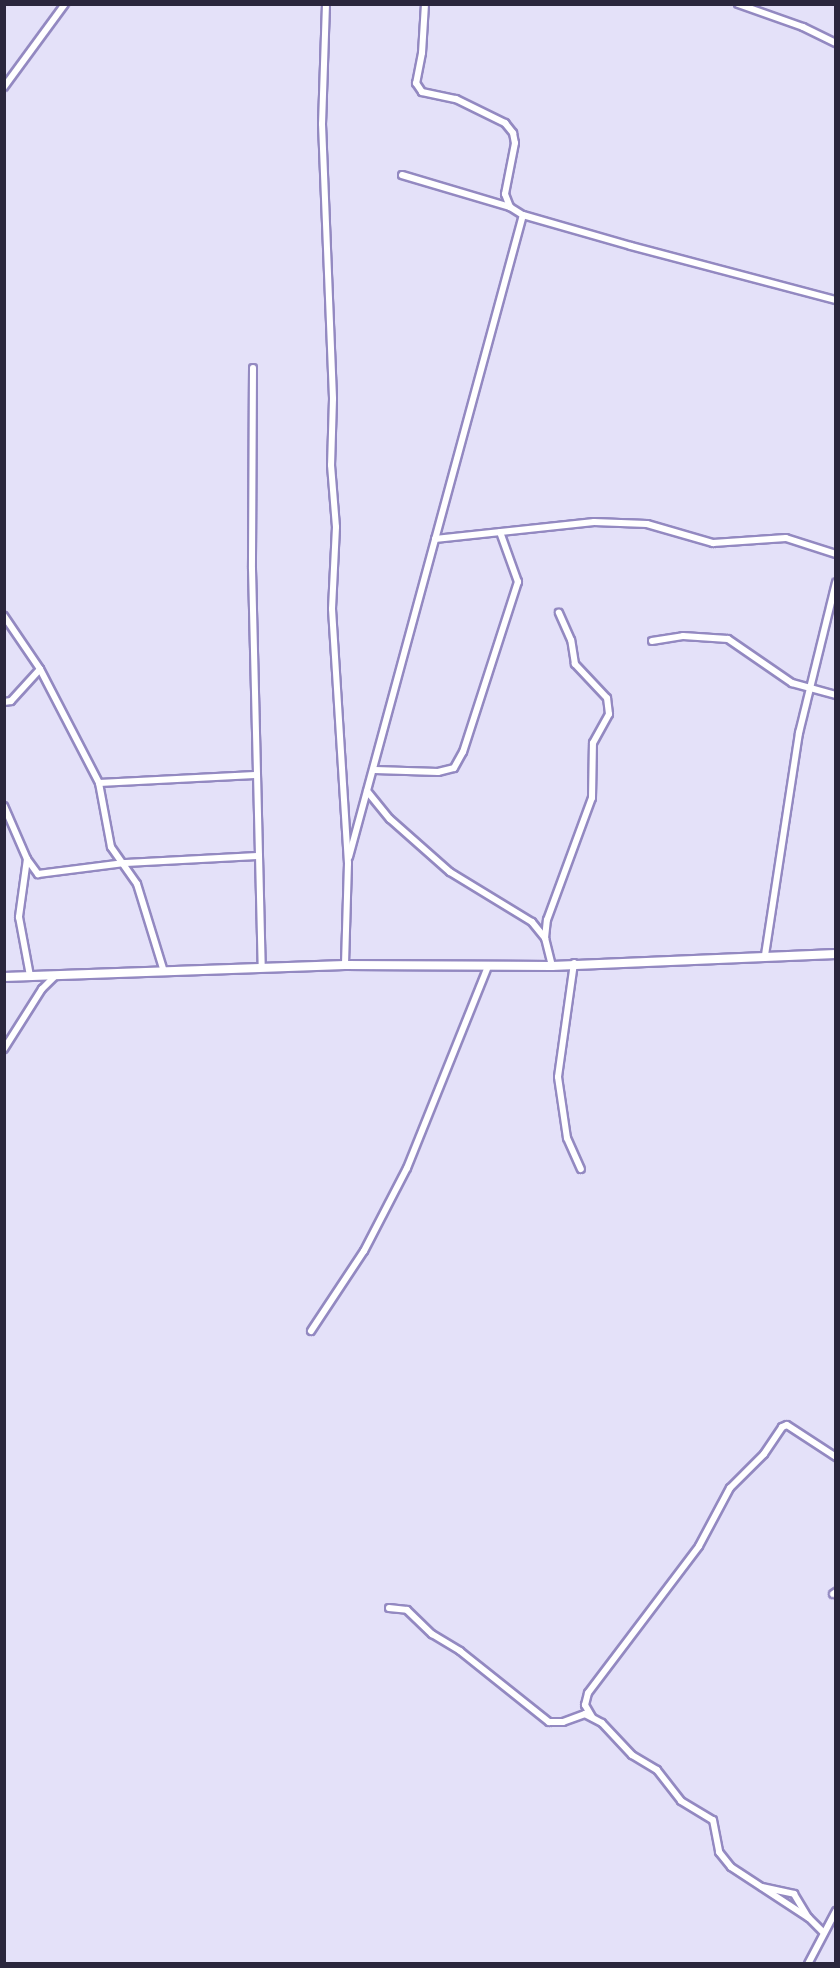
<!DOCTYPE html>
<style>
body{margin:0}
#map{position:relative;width:840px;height:1968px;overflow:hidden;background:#e4e1f9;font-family:"Open Sans",sans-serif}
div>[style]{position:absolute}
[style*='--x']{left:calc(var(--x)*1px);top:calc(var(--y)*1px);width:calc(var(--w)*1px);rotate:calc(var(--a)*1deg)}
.roads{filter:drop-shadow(2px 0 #9389c1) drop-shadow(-2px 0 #9389c1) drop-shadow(0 2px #9389c1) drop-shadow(0 -2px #9389c1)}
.street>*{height:6px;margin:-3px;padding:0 3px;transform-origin:3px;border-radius:3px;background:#fff}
.secondary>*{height:8px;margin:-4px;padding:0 4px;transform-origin:4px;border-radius:4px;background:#fff}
span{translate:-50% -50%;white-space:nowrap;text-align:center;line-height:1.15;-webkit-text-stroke:4.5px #fff;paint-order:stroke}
.frame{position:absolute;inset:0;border:6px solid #2a263d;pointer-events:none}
</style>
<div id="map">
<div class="roads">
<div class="street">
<i style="--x:326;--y:4;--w:120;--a:91.9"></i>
<i style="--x:322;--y:124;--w:275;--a:87.7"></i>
<i style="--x:333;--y:399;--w:66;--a:91.7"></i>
<i style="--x:331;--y:465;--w:62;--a:85.4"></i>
<i style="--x:336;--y:527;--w:82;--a:92.8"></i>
<i style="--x:332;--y:609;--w:255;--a:86.4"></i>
<i style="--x:348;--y:863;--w:102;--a:91.7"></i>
<i style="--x:425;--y:4;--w:49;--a:93.5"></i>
<i style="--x:422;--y:53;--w:31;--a:101"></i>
<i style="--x:416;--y:83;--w:11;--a:56"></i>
<i style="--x:422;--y:92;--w:35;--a:12"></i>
<i style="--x:456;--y:99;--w:55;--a:26.1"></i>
<i style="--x:505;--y:123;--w:13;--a:51"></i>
<i style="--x:513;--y:133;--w:10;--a:79"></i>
<i style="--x:515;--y:143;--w:52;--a:101.1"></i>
<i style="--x:505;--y:194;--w:14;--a:69"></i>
<i style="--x:510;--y:207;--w:15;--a:32"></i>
<i style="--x:523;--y:215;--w:112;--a:16"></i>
<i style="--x:631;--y:246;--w:212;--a:14.8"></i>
<i style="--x:738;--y:4;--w:69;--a:19.5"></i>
<i style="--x:803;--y:27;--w:37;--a:26"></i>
<i style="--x:4;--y:87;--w:103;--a:-53.7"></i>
<i style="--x:402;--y:175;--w:113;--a:16.5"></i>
<i style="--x:253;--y:368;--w:201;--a:90.3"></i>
<i style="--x:252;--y:569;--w:399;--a:88.6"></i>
<i style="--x:435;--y:539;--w:160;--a:-6.1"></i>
<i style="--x:594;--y:522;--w:53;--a:2.2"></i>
<i style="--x:647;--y:524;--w:69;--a:16.1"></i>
<i style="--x:713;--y:543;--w:73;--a:-3.9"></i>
<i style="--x:786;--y:538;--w:52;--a:17.7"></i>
<i style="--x:4;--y:616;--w:64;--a:55.8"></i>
<i style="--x:40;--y:669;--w:128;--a:62.6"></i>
<i style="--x:99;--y:783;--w:65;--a:79.4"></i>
<i style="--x:111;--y:847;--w:45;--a:54.9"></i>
<i style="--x:137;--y:884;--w:92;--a:72.9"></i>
<i style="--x:652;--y:641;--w:31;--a:-9"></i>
<i style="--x:683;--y:636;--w:45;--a:3.8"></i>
<i style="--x:728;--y:639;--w:78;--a:34.5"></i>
<i style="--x:792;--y:683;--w:46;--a:15.3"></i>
<i style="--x:4;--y:702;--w:7;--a:-8"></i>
<i style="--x:11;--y:701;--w:43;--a:-47.8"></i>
<i style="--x:375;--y:770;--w:63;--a:1.8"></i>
<i style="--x:438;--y:772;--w:16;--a:-14"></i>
<i style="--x:454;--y:768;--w:18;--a:-61"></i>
<i style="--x:463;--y:752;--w:179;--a:-72.1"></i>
<i style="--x:518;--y:582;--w:53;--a:-109.8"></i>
<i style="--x:99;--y:783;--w:156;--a:-2.9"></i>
<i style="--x:367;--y:791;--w:36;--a:51"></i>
<i style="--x:390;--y:819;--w:80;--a:41.5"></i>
<i style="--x:450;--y:872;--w:96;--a:31.4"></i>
<i style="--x:532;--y:922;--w:21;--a:51"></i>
<i style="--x:545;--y:938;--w:29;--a:76"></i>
<i style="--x:4;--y:806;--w:58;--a:66.5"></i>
<i style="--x:27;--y:859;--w:59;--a:97.9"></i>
<i style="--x:19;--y:917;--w:60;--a:79.4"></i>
<i style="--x:349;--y:857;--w:665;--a:-74.84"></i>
<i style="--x:27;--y:859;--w:19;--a:54"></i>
<i style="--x:38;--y:874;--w:87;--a:-7.3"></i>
<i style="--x:124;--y:863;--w:135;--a:-3"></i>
<i style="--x:545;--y:938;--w:18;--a:-84"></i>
<i style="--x:547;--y:920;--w:130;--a:-69.8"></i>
<i style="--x:592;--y:798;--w:55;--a:-89"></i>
<i style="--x:593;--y:743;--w:33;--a:-61"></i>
<i style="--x:609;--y:714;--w:16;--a:-97"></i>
<i style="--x:607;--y:698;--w:47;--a:-133.3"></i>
<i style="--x:575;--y:664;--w:24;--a:-99"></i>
<i style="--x:571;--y:640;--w:30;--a:-114"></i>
<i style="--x:765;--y:955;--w:225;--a:-81.3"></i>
<i style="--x:799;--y:733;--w:155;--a:-76.2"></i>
<i style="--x:574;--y:963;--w:115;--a:98"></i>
<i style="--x:558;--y:1077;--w:62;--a:81.6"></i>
<i style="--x:567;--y:1138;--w:34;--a:66"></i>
<i style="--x:4;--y:1049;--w:71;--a:-57.7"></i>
<i style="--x:42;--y:989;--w:18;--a:-45"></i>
<i style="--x:311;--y:1331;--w:96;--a:-56.5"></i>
<i style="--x:364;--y:1251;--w:93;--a:-62.6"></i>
<i style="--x:407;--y:1168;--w:217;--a:-68.1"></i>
<i style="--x:833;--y:1594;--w:4;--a:-34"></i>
<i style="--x:389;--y:1608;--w:18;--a:6"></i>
<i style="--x:407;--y:1610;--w:35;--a:44"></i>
<i style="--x:432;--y:1634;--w:33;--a:31"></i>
<i style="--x:460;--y:1651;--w:114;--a:38.6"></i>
<i style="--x:549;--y:1722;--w:14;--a:0"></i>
<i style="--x:563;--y:1722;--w:23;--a:-20"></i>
<i style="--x:585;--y:1714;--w:19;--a:28"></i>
<i style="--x:602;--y:1723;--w:44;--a:46.8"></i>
<i style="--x:632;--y:1755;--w:29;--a:31"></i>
<i style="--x:657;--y:1770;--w:39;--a:52"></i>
<i style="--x:681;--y:1801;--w:37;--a:31"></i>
<i style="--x:713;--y:1820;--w:33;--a:79"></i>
<i style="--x:719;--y:1852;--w:19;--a:51"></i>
<i style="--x:731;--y:1867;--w:93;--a:33.2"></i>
<i style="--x:809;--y:1918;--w:21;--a:45"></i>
<i style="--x:592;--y:1717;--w:14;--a:-120"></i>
<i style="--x:585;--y:1705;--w:12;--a:-76"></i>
<i style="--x:588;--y:1693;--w:184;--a:-52.9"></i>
<i style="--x:699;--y:1546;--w:66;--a:-61.9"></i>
<i style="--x:730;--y:1488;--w:48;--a:-45"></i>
<i style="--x:764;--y:1454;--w:32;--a:-56"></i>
<i style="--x:782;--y:1427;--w:5;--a:-22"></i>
<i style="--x:787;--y:1425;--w:59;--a:33.1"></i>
<i style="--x:762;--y:1887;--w:33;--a:12"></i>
<i style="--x:794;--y:1894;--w:27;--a:59"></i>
<i style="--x:808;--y:1964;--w:60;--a:-62.2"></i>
</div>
<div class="secondary">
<i style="--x:4;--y:977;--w:341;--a:-2"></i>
<i style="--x:345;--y:965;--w:207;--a:0.3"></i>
<i style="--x:552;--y:966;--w:284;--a:-2.4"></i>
</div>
</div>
<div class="frame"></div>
</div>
